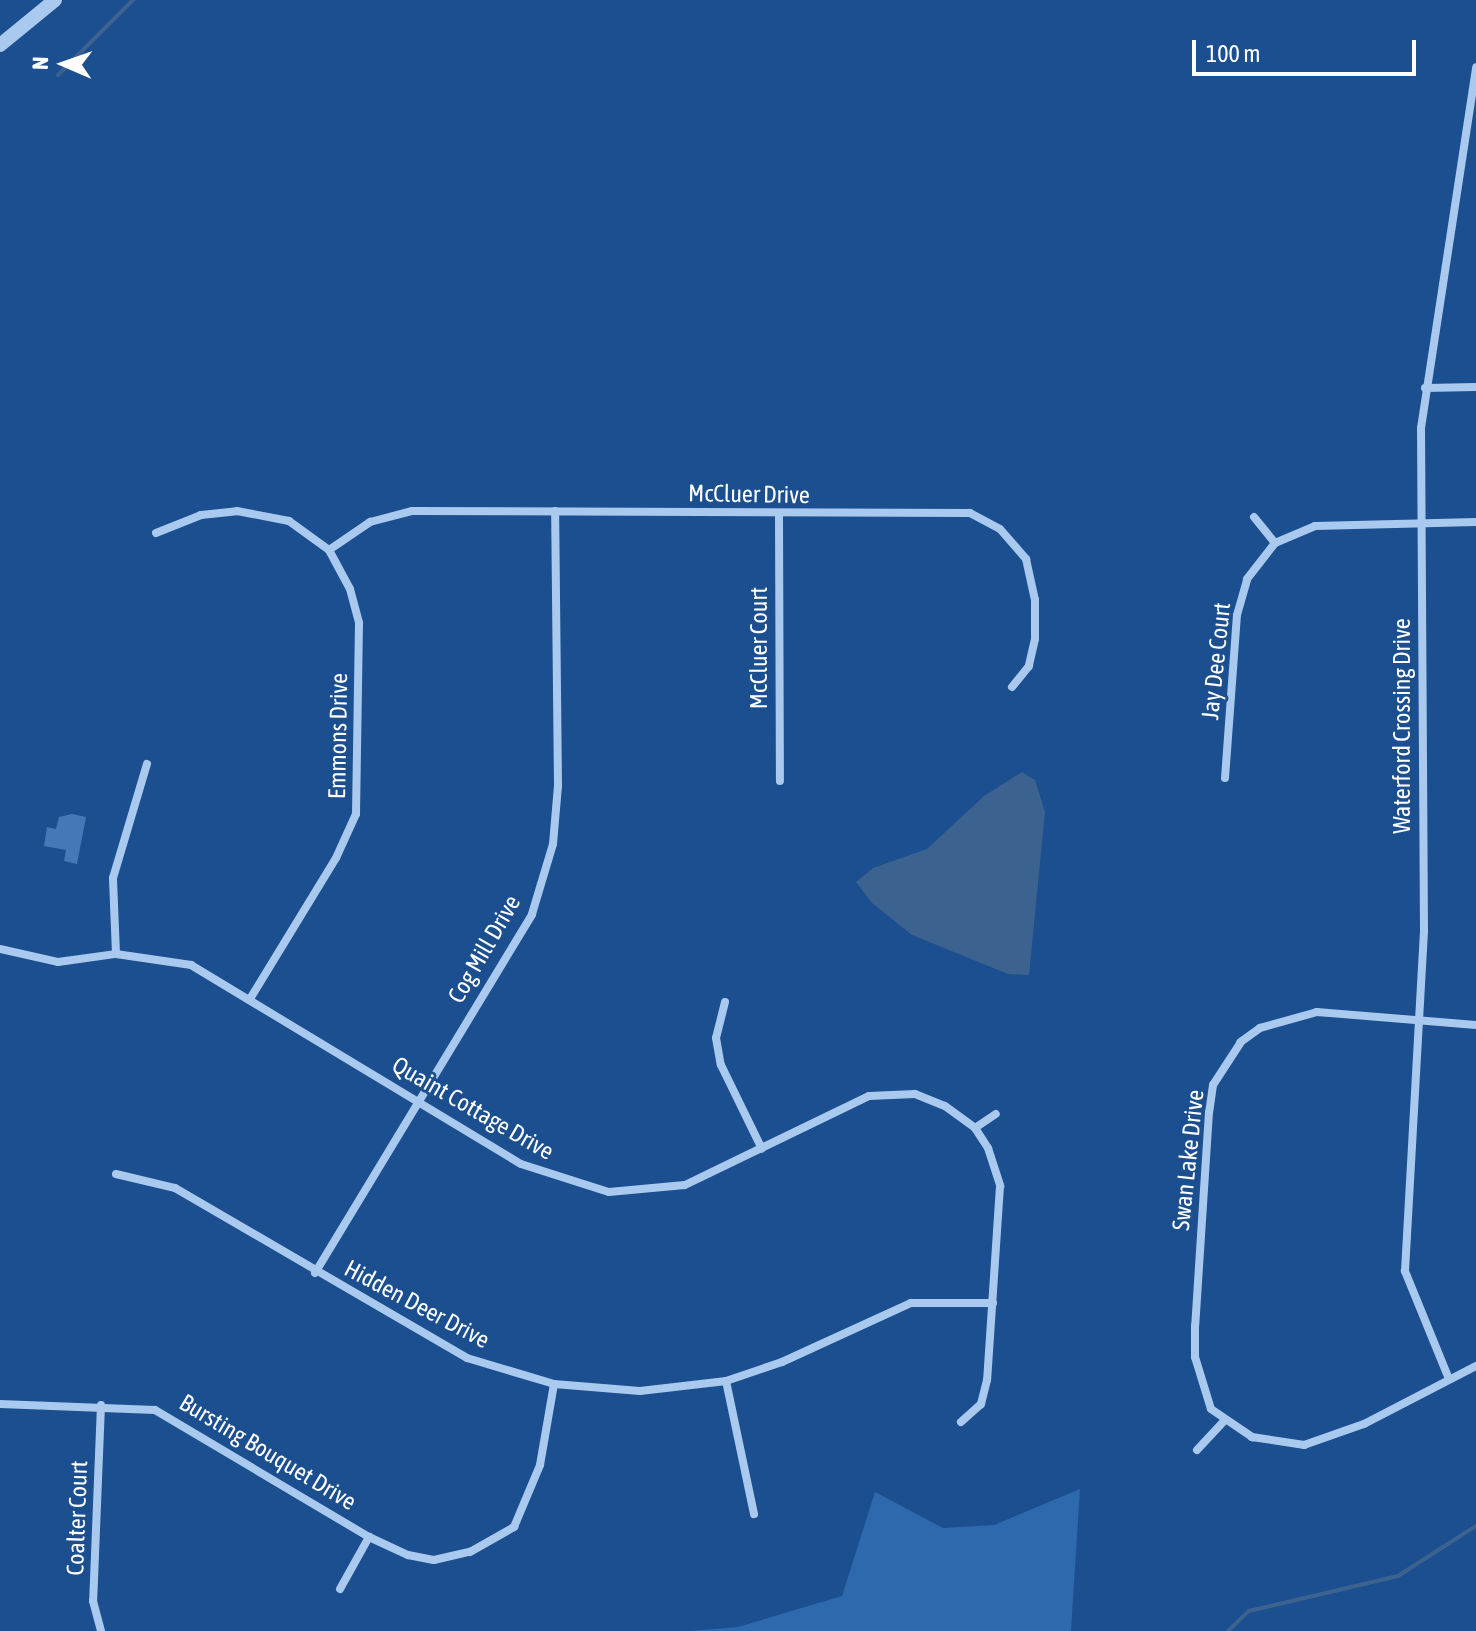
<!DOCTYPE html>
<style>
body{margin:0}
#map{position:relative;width:1476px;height:1631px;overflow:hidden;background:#1b4f8f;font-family:"Asap Condensed",sans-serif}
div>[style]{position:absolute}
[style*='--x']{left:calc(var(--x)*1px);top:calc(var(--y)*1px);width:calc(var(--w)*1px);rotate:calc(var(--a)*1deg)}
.green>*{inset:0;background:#2e69ad}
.water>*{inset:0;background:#3c6290}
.stream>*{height:4px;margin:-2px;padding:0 2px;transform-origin:2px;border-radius:2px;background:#3c6290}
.building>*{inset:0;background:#4478b7}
.minor>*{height:8px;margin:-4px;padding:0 4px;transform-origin:4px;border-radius:4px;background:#a9c9ee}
.tertiary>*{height:14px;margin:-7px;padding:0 7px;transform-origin:7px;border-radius:7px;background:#a9c9ee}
span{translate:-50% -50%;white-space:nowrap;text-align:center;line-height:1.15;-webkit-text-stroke:6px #1b4f8f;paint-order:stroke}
.street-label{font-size:24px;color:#fff}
.north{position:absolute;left:24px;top:24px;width:80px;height:80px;-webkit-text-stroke:6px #1b4f8f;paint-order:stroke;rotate:272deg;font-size:22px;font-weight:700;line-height:32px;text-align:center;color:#fff}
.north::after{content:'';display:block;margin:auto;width:28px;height:36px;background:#fff;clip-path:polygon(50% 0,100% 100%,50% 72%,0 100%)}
.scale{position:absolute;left:1192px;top:40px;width:224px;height:36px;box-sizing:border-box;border:4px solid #fff;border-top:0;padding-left:10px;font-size:24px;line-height:28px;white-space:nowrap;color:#fff;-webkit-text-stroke:6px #1b4f8f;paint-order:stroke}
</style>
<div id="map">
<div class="green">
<i style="clip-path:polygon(1080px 1489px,1071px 1631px,690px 1631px,738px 1627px,842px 1596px,875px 1492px,943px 1528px,994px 1525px)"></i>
</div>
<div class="water">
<i style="clip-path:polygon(1022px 772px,1035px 780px,1045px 812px,1029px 975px,1008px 974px,912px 935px,872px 903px,856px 882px,873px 868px,927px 849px,984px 796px)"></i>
</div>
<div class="stream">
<i style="--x:58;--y:75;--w:106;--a:-45"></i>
<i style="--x:1228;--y:1631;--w:29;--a:-44"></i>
<i style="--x:1249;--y:1611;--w:153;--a:-13.2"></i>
<i style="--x:1398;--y:1576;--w:93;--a:-32.7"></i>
</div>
<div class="building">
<i style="clip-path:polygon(72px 814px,86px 817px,77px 864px,64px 861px,66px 850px,44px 846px,47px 827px,56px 829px,59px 817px)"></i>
</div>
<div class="minor">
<i style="--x:1425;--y:388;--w:51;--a:-1.1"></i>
<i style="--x:779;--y:515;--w:266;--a:89.8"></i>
<i style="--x:1254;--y:517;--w:33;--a:51"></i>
<i style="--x:156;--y:533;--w:48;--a:-21.8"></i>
<i style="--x:201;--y:515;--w:36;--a:-6"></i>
<i style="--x:237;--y:511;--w:53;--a:10.9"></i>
<i style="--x:289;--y:521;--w:49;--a:35.9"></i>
<i style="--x:329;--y:550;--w:44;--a:61.7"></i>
<i style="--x:350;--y:589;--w:35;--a:75"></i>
<i style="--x:359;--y:623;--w:191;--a:90.9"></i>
<i style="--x:356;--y:814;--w:48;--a:114.4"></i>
<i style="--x:336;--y:858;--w:163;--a:121.4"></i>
<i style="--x:329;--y:550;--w:50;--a:-34.3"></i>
<i style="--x:370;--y:522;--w:43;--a:-14.7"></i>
<i style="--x:412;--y:511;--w:558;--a:0.21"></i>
<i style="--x:970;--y:513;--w:34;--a:28"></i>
<i style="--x:1000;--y:529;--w:40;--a:49"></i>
<i style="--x:1026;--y:559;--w:42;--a:77.6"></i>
<i style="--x:1035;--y:600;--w:39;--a:90"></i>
<i style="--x:1035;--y:639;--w:28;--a:103"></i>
<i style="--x:1029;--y:666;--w:27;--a:129"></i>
<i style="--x:1225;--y:778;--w:163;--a:-85.8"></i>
<i style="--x:1237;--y:615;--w:37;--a:-74"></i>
<i style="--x:1247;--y:579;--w:46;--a:-52.1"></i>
<i style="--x:1275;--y:543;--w:43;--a:-23"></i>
<i style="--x:1315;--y:526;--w:161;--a:-1.4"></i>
<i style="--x:0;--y:949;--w:59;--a:12.6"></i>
<i style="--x:58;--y:962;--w:59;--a:-7.9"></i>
<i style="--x:116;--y:954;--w:76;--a:8.3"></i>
<i style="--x:191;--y:965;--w:385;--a:31.1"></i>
<i style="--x:521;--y:1164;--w:92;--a:17.7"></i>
<i style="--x:609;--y:1192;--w:76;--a:-5.3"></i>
<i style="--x:685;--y:1185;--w:204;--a:-25.8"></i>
<i style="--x:869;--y:1096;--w:46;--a:-2.5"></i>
<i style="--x:915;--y:1094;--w:32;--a:22"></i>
<i style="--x:945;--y:1106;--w:37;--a:36"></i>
<i style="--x:975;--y:1128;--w:24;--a:57"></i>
<i style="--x:988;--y:1148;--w:40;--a:72"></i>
<i style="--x:1000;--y:1186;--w:194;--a:93.8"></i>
<i style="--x:987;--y:1380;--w:25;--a:104"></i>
<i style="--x:981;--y:1404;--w:27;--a:138"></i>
<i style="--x:116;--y:954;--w:76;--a:-92.3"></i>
<i style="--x:113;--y:878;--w:119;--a:-73.4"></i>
<i style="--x:725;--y:1002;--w:37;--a:104"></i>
<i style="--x:716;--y:1038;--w:27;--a:80"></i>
<i style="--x:721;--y:1065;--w:93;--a:64"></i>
<i style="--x:1476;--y:1025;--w:160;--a:-175.3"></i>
<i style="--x:1317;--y:1012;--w:59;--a:164.3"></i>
<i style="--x:1260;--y:1028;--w:24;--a:144"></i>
<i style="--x:1241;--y:1042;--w:51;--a:123.1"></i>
<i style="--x:1213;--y:1085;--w:27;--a:98"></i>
<i style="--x:1209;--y:1112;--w:214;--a:93.7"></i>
<i style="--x:1195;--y:1326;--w:31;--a:90"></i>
<i style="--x:1195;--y:1357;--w:54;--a:72.9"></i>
<i style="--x:1211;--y:1409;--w:50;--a:34.3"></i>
<i style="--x:1252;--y:1437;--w:53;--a:8.7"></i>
<i style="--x:1304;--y:1445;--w:64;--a:-19.3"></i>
<i style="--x:1364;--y:1424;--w:126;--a:-27.4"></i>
<i style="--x:975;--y:1128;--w:25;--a:-34"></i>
<i style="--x:116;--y:1174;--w:61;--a:13.3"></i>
<i style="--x:175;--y:1188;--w:338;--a:30.2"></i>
<i style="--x:467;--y:1358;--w:91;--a:16.6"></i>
<i style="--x:554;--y:1384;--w:86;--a:4.7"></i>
<i style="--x:640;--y:1391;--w:87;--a:-6.6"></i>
<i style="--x:726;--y:1381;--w:59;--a:-18.7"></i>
<i style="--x:782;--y:1362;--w:142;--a:-24.6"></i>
<i style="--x:911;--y:1303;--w:82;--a:0"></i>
<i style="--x:315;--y:1273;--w:419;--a:-58.8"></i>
<i style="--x:532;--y:914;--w:73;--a:-73.3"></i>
<i style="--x:553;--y:844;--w:58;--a:-85.1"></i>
<i style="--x:558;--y:786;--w:275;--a:-90.6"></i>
<i style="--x:1449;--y:1379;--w:117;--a:-112.2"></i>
<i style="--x:1405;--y:1271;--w:341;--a:-86.8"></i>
<i style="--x:1424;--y:931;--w:503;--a:-90.34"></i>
<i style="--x:1421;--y:428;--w:365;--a:-81.3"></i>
<i style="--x:726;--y:1381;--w:136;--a:78.1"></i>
<i style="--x:0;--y:1404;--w:155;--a:2.2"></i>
<i style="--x:155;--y:1410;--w:249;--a:30.7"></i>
<i style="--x:369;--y:1537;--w:43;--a:24.8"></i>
<i style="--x:408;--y:1555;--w:26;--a:11"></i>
<i style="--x:434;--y:1560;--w:37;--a:-13"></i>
<i style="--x:470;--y:1552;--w:51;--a:-29.6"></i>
<i style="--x:514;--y:1527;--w:67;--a:-67.2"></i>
<i style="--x:540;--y:1465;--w:82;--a:-80.2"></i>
<i style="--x:101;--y:1405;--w:196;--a:92.3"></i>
<i style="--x:93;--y:1601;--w:31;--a:75"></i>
<i style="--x:1197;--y:1450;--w:40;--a:-47"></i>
<i style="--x:340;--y:1589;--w:60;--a:-60.9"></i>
</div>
<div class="tertiary">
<i style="--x:0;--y:45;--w:71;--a:-39.3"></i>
</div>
<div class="street-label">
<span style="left:749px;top:494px;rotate:1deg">McCluer Drive</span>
<span style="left:759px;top:648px;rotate:-90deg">McCluer Court</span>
<span style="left:1216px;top:661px;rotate:-84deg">Jay Dee Court</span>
<span style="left:1402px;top:726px;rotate:-90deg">Waterford Crossing Drive</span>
<span style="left:338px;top:736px;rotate:-89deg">Emmons Drive</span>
<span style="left:484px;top:949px;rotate:-60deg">Cog Mill Drive</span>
<span style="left:473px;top:1108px;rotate:30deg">Quaint Cottage Drive</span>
<span style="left:1188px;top:1160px;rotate:-84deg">Swan Lake Drive</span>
<span style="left:417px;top:1304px;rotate:28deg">Hidden Deer Drive</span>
<span style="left:268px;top:1452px;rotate:31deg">Bursting Bouquet Drive</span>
<span style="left:77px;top:1518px;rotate:-88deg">Coalter Court</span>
</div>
<div class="north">N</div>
<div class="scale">100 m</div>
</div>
